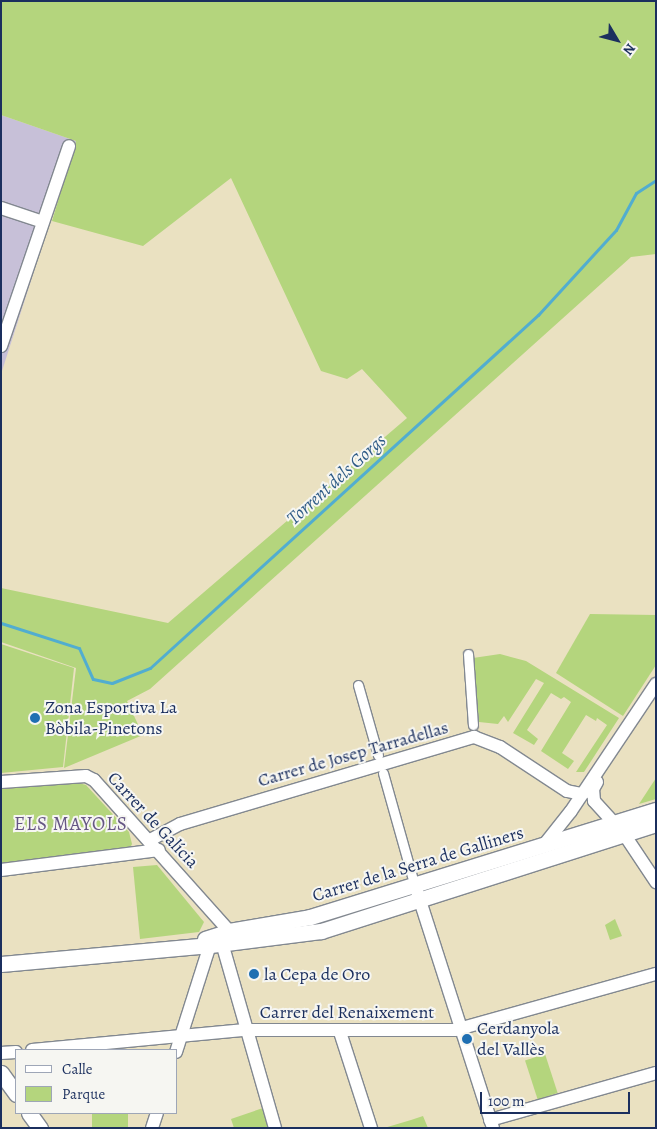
<!DOCTYPE html>
<meta charset="utf-8">
<style>
body{margin:0}
#map{position:relative;width:657px;height:1129px;overflow:hidden;background:#eae1c1;font-family:Alegreya,serif}
div>[style]{position:absolute}
[style*='--x']{left:calc(var(--x)*1px);top:calc(var(--y)*1px);width:calc(var(--w)*1px);rotate:calc(var(--a)*1deg)}
.industrial>*{inset:0;background:#c7c0d8}
.green>*{inset:0;background:#b4d57d;transform-origin:0 0}
.stream>*{height:3px;margin:-1.5px;padding:0 1.5px;transform-origin:1.5px;border-radius:1.5px;background:#51add0}
.roads{filter:drop-shadow(1px 0 #828890) drop-shadow(-1px 0 #828890) drop-shadow(0 1px #828890) drop-shadow(0 -1px #828890)}
.pedestrian>*{height:9px;margin:-4.5px;padding:0 4.5px;transform-origin:4.5px;border-radius:4.5px;background:#fff}
.minor>*{height:12px;margin:-6px;padding:0 6px;transform-origin:6px;border-radius:6px;background:#fff}
.tertiary>*{height:15px;margin:-7.5px;padding:0 7.5px;transform-origin:7.5px;border-radius:7.5px;background:#fff}
.dots>*{width:14px;height:14px;translate:-50% -50%;box-sizing:border-box;border:2px solid #f6f6f2;border-radius:50%}
span{translate:-50% -50%;white-space:nowrap;text-align:center;line-height:1.15;-webkit-text-stroke:4px #f6f6f2;paint-order:stroke}
.poi-label{font-size:18px;color:#1b2f5e}
.left{translate:0 -50%;text-align:left}
.street-label{font-size:18px;color:#1b2f5e}
.water-label{font-size:19px;color:#2e5b86;font-style:italic}
.neighbourhood-label{font-size:19px;color:#655684;letter-spacing:1px}
.frame{position:absolute;inset:0;border:2px solid #1b2f5e;pointer-events:none}
.legend{position:absolute;left:15px;top:1049px;width:162px;height:65px;box-sizing:border-box;background:#f6f6f2;border:1px solid #9ea6b7;margin:0;padding:6px 9px;list-style:none;font-size:15px;color:#1b2f5e}
.legend li{display:flex;align-items:center;gap:10px;height:25px}
.legend b{width:25px;border:1px solid #9ea6b7}
.north{position:absolute;left:592px;top:15px;width:50px;height:50px;-webkit-text-stroke:4px #f6f6f2;paint-order:stroke;rotate:127deg;font-size:14px;font-weight:700;line-height:20px;text-align:center;color:#1b2f5e}
.north::after{content:'';display:block;margin:auto;width:18px;height:22px;background:#1b2f5e;clip-path:polygon(50% 0,100% 100%,50% 72%,0 100%)}
.scale{position:absolute;left:480px;top:1092px;width:150px;height:22px;box-sizing:border-box;border:2px solid #1b2f5e;border-top:0;padding-left:6px;font-size:15px;line-height:18px;white-space:nowrap;color:#1b2f5e;-webkit-text-stroke:4px #f6f6f2;paint-order:stroke}
</style>
<div id="map">
<div class="industrial">
<i style="clip-path:polygon(1px 115px,76px 141px,1px 374px)"></i>
</div>
<div class="green">
<i style="clip-path:polygon(1px 1px,656px 1px,656px 254px,631px 257px,150px 689px,127px 701px,143px 735px,64px 768px,76px 668px,1px 642px,1px 588px,168px 623px,407px 418px,362px 369px,347px 379px,321px 371px,231px 178px,143px 246px,52px 221px,76px 141px,1px 115px)"></i>
<i style="clip-path:polygon(590px 614px,656px 615px,656px 665px,623px 716px,556px 673px)"></i>
<i style="clip-path:polygon(1px 644px,74px 668px,63px 767px,1px 773px)"></i>
<i style="clip-path:polygon(500px 654px,526px 661px,619px 718px,584px 772px,576px 772px,607px 725px,597px 718px,596px 721px,586px 715px,562px 753px,574px 761px,568px 769px,541px 751px,571px 702px,564px 697px,561px 699px,551px 693px,527px 730px,538px 739px,534px 745px,513px 733px,544px 683px,536px 679px,508px 722px,504px 716px,498px 724px,479px 722px,473px 658px)"></i>
<i style="clip-path:polygon(656px 778px,656px 799px,639px 804px)"></i>
<i style="clip-path:polygon(79px 783px,86px 785px,129px 832px,132px 844px,129px 850px,1px 865px,1px 789px)"></i>
<i style="clip-path:polygon(157px 865px,204px 922px,199px 932px,140px 939px,133px 867px)"></i>
<i style="clip-path:polygon(615px 919px,622px 936px,610px 940px,605px 925px)"></i>
<i style="left:545px;top:1054px;width:41px;height:21px;rotate:72deg"></i>
<i style="clip-path:polygon(263px 1108px,269px 1128px,234px 1128px,231px 1119px)"></i>
<i style="left:92px;top:1113px;width:36px;height:15px"></i>
<i style="clip-path:polygon(423px 1116px,428px 1128px,384px 1128px,411px 1120px)"></i>
</div>
<div class="stream">
<i style="--x:1;--y:623;--w:82;--a:17.8"></i>
<i style="--x:79;--y:648;--w:34;--a:66"></i>
<i style="--x:93;--y:679;--w:19;--a:12"></i>
<i style="--x:112;--y:683;--w:41;--a:-21.5"></i>
<i style="--x:150;--y:668;--w:525;--a:-42.3"></i>
<i style="--x:538;--y:315;--w:115;--a:-47.5"></i>
<i style="--x:616;--y:230;--w:42;--a:-61.6"></i>
<i style="--x:636;--y:193;--w:24;--a:-33"></i>
</div>
<div class="roads">
<div class="pedestrian">
<i style="--x:468;--y:654;--w:71;--a:86"></i>
<i style="--x:358;--y:685;--w:73;--a:74.1"></i>
<i style="--x:383;--y:773;--w:111;--a:74.3"></i>
</div>
<div class="minor">
<i style="--x:1;--y:208;--w:44;--a:18.4"></i>
<i style="--x:1;--y:346;--w:211;--a:-71.2"></i>
<i style="--x:1;--y:782;--w:85;--a:-4"></i>
<i style="--x:86;--y:776;--w:9;--a:27"></i>
<i style="--x:94;--y:780;--w:203;--a:48.2"></i>
<i style="--x:597;--y:782;--w:8;--a:120"></i>
<i style="--x:593;--y:789;--w:12;--a:85"></i>
<i style="--x:594;--y:801;--w:45;--a:47.7"></i>
<i style="--x:624;--y:834;--w:58;--a:56.3"></i>
<i style="--x:150;--y:840;--w:34;--a:-28"></i>
<i style="--x:180;--y:824;--w:307;--a:-16.5"></i>
<i style="--x:474;--y:737;--w:28;--a:21"></i>
<i style="--x:500;--y:747;--w:80;--a:33.3"></i>
<i style="--x:567;--y:791;--w:14;--a:12"></i>
<i style="--x:581;--y:794;--w:13;--a:-23"></i>
<i style="--x:544;--y:845;--w:43;--a:-51.5"></i>
<i style="--x:571;--y:811;--w:153;--a:-56.2"></i>
<i style="--x:1;--y:870;--w:159;--a:-7.2"></i>
<i style="--x:415;--y:885;--w:255;--a:72.2"></i>
<i style="--x:222;--y:943;--w:192;--a:74"></i>
<i style="--x:340;--y:1032;--w:101;--a:72.1"></i>
<i style="--x:32;--y:1050;--w:214;--a:-5.4"></i>
<i style="--x:245;--y:1030;--w:210;--a:0"></i>
<i style="--x:455;--y:1030;--w:209;--a:-15.6"></i>
<i style="--x:176;--y:1052;--w:112;--a:-72.4"></i>
<i style="--x:1;--y:1053;--w:15;--a:-4"></i>
<i style="--x:490;--y:1120;--w:173;--a:-15.8"></i>
<i style="--x:152;--y:1128;--w:16;--a:-72"></i>
</div>
<div class="tertiary">
<i style="--x:205;--y:939;--w:25;--a:-18"></i>
<i style="--x:229;--y:931;--w:82;--a:-9.8"></i>
<i style="--x:310;--y:917;--w:362;--a:-17.2"></i>
<i style="--x:1;--y:964;--w:210;--a:-5.2"></i>
<i style="--x:210;--y:945;--w:112;--a:-7.2"></i>
<i style="--x:321;--y:931;--w:352;--a:-17.7"></i>
<i style="--x:1;--y:1073;--w:26;--a:54"></i>
<i style="--x:29;--y:1113;--w:19;--a:54"></i>
</div>
</div>
<div class="dots">
<i style="left:35px;top:718px;background:#1f6fb2"></i>
<i style="left:254px;top:974px;background:#1f6fb2"></i>
<i style="left:467px;top:1039px;background:#1f6fb2"></i>
</div>
<div class="poi-label">
<span class="left" style="left:45px;top:718px">Zona Esportiva La<br>Bòbila-Pinetons</span>
<span class="left" style="left:264px;top:974px">la Cepa de Oro</span>
<span class="left" style="left:477px;top:1039px">Cerdanyola<br>del Vallès</span>
</div>
<div class="street-label">
<span style="left:353px;top:754px;rotate:-16deg">Carrer de Josep Tarradellas</span>
<span style="left:153px;top:820px;rotate:47deg">Carrer de Galícia</span>
<span style="left:418px;top:864px;rotate:-17deg">Carrer de la Serra de Galliners</span>
<span style="left:347px;top:1012px">Carrer del Renaixement</span>
</div>
<div class="water-label">
<span style="left:337px;top:480px;rotate:-42deg">Torrent dels Gorgs</span>
</div>
<div class="neighbourhood-label">
<span style="left:71px;top:825px">ELS MAYOLS</span>
</div>
<div class="frame"></div>
<ul class="legend">
<li><b style="height:6px;background:#fff"></b>Calle</li>
<li><b style="height:14px;background:#b4d57d"></b>Parque</li>
</ul>
<div class="north">N</div>
<div class="scale">100 m</div>
</div>
